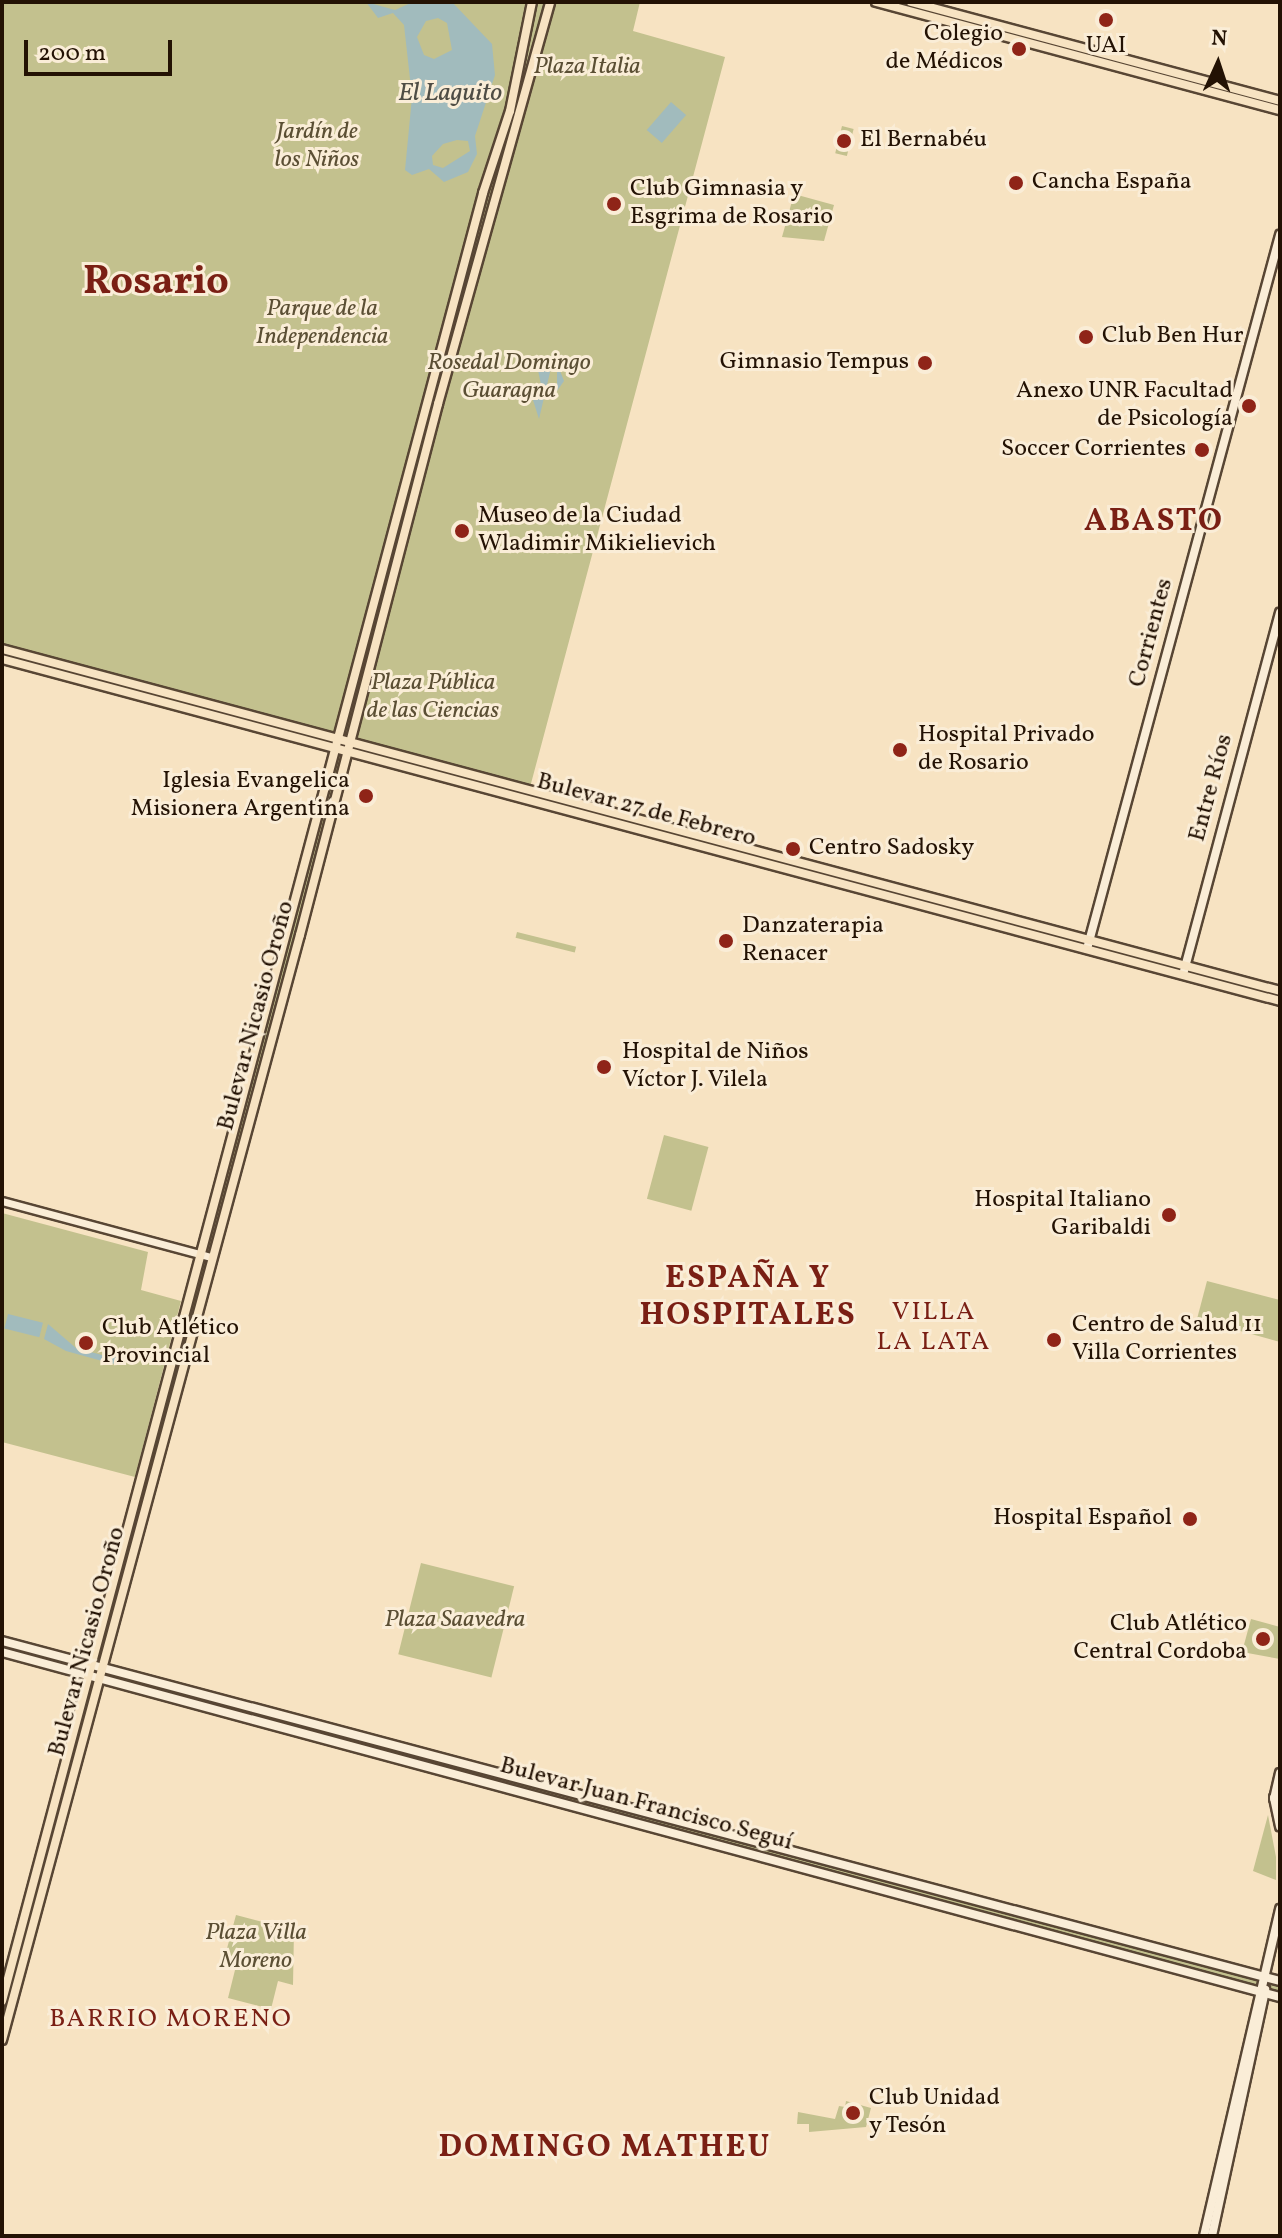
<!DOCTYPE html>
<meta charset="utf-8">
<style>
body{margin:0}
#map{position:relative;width:1282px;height:2238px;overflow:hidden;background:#f7e3c2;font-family:Vollkorn,serif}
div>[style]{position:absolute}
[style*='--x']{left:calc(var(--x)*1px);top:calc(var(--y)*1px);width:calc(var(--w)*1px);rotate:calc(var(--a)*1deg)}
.green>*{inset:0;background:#c3c18e;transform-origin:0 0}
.water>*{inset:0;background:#a1bbbd;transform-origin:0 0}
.roads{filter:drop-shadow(2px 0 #584634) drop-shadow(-2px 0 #584634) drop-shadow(0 2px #584634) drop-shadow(0 -2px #584634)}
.tertiary>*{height:7px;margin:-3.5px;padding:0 3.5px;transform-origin:3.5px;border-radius:3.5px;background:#faedd7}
.secondary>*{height:8px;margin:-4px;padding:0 4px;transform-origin:4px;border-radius:4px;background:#faedd7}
.primary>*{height:8px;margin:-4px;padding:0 4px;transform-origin:4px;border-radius:4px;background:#f7e3c2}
.dots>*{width:22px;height:22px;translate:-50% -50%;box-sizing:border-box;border:4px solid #faedd7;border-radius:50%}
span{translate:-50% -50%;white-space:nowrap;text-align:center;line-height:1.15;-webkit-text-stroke:6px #faedd7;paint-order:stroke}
.poi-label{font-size:24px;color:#231204}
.right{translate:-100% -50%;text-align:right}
.left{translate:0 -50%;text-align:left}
.park-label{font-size:24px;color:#5b4f34;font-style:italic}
.street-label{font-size:24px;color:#231204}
.water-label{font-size:26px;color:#4f4d45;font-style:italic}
.neighbourhood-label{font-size:26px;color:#7a1f14;letter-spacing:2px}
.district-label{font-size:32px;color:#7a1f14;font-weight:700;letter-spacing:2px}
.town-label{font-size:40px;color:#7a1f14;font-weight:700}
.frame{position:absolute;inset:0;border:4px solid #231204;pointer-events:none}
.north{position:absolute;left:1178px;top:24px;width:80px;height:80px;-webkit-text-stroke:6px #faedd7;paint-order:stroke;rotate:3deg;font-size:22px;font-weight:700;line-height:32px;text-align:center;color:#231204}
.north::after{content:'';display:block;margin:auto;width:28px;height:36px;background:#231204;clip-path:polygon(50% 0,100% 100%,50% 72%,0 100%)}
.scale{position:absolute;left:24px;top:40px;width:148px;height:36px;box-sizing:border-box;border:4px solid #231204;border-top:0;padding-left:10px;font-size:24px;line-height:28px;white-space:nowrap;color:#231204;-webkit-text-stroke:6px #faedd7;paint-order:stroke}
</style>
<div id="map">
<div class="green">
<i style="clip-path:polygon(2px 2px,640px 2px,633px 31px,725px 57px,529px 791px,2px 649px)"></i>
<i style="left:842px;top:126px;width:12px;height:28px;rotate:14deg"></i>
<i style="clip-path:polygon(794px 194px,834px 205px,824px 241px,782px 237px)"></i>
<i style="clip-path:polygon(335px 749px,346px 753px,102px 1667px,1280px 1981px,1280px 1997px,99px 1679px,2px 2040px,2px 2001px,88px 1676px,2px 1652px,2px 1641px,91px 1664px)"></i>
<i style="left:517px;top:932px;width:61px;height:6px;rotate:14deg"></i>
<i style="left:664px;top:1135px;width:46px;height:66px;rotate:15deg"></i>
<i style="clip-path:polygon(2px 1213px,148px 1252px,141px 1290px,181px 1301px,135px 1477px,2px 1442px)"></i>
<i style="clip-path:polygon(1207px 1281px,1280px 1300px,1280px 1342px,1197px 1319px)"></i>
<i style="left:421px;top:1563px;width:96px;height:94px;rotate:14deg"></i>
<i style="clip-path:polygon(1251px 1619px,1280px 1627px,1280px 1659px,1242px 1652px)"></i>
<i style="clip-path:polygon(1268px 1815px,1276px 1857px,1276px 1880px,1253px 1871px)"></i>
<i style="clip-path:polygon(236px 1915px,294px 1930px,293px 1985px,278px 1981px,271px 2009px,228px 1998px,235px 1970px,222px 1967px)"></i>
<i style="clip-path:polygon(846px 2101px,871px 2108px,866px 2127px,809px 2132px,809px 2124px,797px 2124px,798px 2112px,835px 2119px,839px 2106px,845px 2107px)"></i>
</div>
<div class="water">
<i style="clip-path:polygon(evenodd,366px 2px,395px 10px,413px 2px,452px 2px,492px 44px,495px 75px,475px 136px,477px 154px,468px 172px,444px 182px,429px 169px,412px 175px,405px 170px,412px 97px,404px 25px,393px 13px,378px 18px,366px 2px,438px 18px,447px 23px,452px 50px,434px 59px,424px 55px,417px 37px,426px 21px,438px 18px,366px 2px,457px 140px,468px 141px,470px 151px,443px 168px,433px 165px,432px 156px,443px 144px,457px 140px)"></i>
<i style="left:671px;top:102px;width:20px;height:37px;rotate:41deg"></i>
<i style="clip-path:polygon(548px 362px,557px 363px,564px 381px,557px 391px,557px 368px,551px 368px,539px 419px,532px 397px,542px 390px,538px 370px)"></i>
<i style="left:8px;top:1314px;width:36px;height:15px;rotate:14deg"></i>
<i style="clip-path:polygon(48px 1324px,76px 1348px,113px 1358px,116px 1353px,108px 1346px,115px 1345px,121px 1358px,113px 1364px,66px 1351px,44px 1339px)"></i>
</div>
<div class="roads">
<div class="tertiary">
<i style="--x:2;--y:1201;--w:216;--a:15"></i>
</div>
<div class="secondary">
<i style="--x:1087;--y:949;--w:740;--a:-74.87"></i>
<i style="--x:1184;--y:971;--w:371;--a:-75"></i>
<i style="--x:2;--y:1641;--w:1322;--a:14.9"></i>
<i style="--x:2;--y:1652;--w:1324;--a:15.11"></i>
<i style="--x:1280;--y:1773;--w:26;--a:103"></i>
<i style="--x:1274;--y:1798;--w:29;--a:78"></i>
<i style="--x:1204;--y:2236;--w:336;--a:-76.9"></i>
<i style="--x:1212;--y:2236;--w:252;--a:-77.8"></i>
</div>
<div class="primary">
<i style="--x:876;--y:2;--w:418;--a:15"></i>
<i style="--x:911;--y:2;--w:382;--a:15"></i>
<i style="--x:2;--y:649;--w:1323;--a:14.98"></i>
<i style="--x:2;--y:659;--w:1323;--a:14.98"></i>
<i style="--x:2;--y:2001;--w:1871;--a:-75.1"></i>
<i style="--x:483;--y:193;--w:86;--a:-71.8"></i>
<i style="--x:510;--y:111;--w:111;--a:-78.6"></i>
<i style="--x:2;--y:2040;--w:1144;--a:-74.91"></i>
<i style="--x:300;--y:935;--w:549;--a:-75.43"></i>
<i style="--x:438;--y:404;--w:417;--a:-74.4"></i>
</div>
</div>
<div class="dots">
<i style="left:1106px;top:20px;background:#8f2418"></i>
<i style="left:1019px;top:49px;background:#8f2418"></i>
<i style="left:844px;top:141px;background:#8f2418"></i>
<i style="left:1016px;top:183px;background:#8f2418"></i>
<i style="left:614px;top:204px;background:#8f2418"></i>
<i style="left:1086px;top:337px;background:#8f2418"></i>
<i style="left:925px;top:363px;background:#8f2418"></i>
<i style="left:1249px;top:406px;background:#8f2418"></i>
<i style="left:1202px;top:450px;background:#8f2418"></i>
<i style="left:462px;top:531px;background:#8f2418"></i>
<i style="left:900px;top:750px;background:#8f2418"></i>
<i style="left:366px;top:796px;background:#8f2418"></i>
<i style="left:793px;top:849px;background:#8f2418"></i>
<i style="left:726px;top:941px;background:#8f2418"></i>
<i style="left:604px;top:1067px;background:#8f2418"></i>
<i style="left:1169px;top:1215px;background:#8f2418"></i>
<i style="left:1054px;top:1340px;background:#8f2418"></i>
<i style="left:86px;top:1343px;background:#8f2418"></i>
<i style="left:1190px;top:1519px;background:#8f2418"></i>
<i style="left:1263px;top:1639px;background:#8f2418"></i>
<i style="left:853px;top:2113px;background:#8f2418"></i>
</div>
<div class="poi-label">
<span class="right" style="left:1003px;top:49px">Colegio<br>de Médicos</span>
<span style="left:1106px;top:47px">UAI</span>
<span class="left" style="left:860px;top:141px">El Bernabéu</span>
<span class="left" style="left:1032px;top:183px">Cancha España</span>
<span class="left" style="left:630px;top:204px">Club Gimnasia y<br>Esgrima de Rosario</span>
<span class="left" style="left:1102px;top:337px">Club Ben Hur</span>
<span class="right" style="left:909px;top:363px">Gimnasio Tempus</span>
<span class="right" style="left:1233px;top:406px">Anexo UNR Facultad<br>de Psicología</span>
<span class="right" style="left:1186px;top:450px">Soccer Corrientes</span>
<span class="left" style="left:478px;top:531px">Museo de la Ciudad<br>Wladimir Mikielievich</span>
<span class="left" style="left:918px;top:750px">Hospital Privado<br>de Rosario</span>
<span class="right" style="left:350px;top:796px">Iglesia Evangelica<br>Misionera Argentina</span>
<span class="left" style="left:809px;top:849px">Centro Sadosky</span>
<span class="left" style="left:742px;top:941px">Danzaterapia<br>Renacer</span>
<span class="left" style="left:622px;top:1067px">Hospital de Niños<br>Víctor J. Vilela</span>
<span class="right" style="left:1151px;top:1215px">Hospital Italiano<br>Garibaldi</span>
<span class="left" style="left:1072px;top:1340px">Centro de Salud 11<br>Villa Corrientes</span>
<span class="left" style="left:102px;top:1343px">Club Atlético<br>Provincial</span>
<span class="right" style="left:1172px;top:1519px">Hospital Español</span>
<span class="right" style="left:1247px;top:1639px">Club Atlético<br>Central Cordoba</span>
<span class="left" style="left:869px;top:2113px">Club Unidad<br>y Tesón</span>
</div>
<div class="park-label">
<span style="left:587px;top:68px">Plaza Italia</span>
<span style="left:317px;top:147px">Jardín de<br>los Niños</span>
<span style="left:322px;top:324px">Parque de la<br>Independencia</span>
<span style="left:509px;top:378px">Rosedal Domingo<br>Guaragna</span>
<span style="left:433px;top:698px">Plaza Pública<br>de las Ciencias</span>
<span style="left:455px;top:1621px">Plaza Saavedra</span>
<span style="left:256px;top:1948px">Plaza Villa<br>Moreno</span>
</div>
<div class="street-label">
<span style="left:1152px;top:633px;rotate:-75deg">Corrientes</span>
<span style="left:1212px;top:788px;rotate:-75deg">Entre Ríos</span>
<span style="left:646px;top:811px;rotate:15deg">Bulevar 27 de Febrero</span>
<span style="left:257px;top:1016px;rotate:-75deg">Bulevar Nicasio Oroño</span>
<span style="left:88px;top:1642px;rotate:-75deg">Bulevar Nicasio Oroño</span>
<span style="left:646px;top:1805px;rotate:15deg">Bulevar Juan Francisco Seguí</span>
</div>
<div class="water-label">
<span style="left:450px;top:94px">El Laguito</span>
</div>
<div class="neighbourhood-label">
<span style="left:934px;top:1328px">VILLA<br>LA LATA</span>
<span style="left:171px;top:2020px">BARRIO MORENO</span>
</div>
<div class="district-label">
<span style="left:1154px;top:522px">ABASTO</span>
<span style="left:748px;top:1298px">ESPAÑA Y<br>HOSPITALES</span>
<span style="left:605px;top:2148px">DOMINGO MATHEU</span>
</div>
<div class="town-label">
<span style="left:156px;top:283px">Rosario</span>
</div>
<div class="frame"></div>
<div class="north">N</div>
<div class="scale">200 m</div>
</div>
